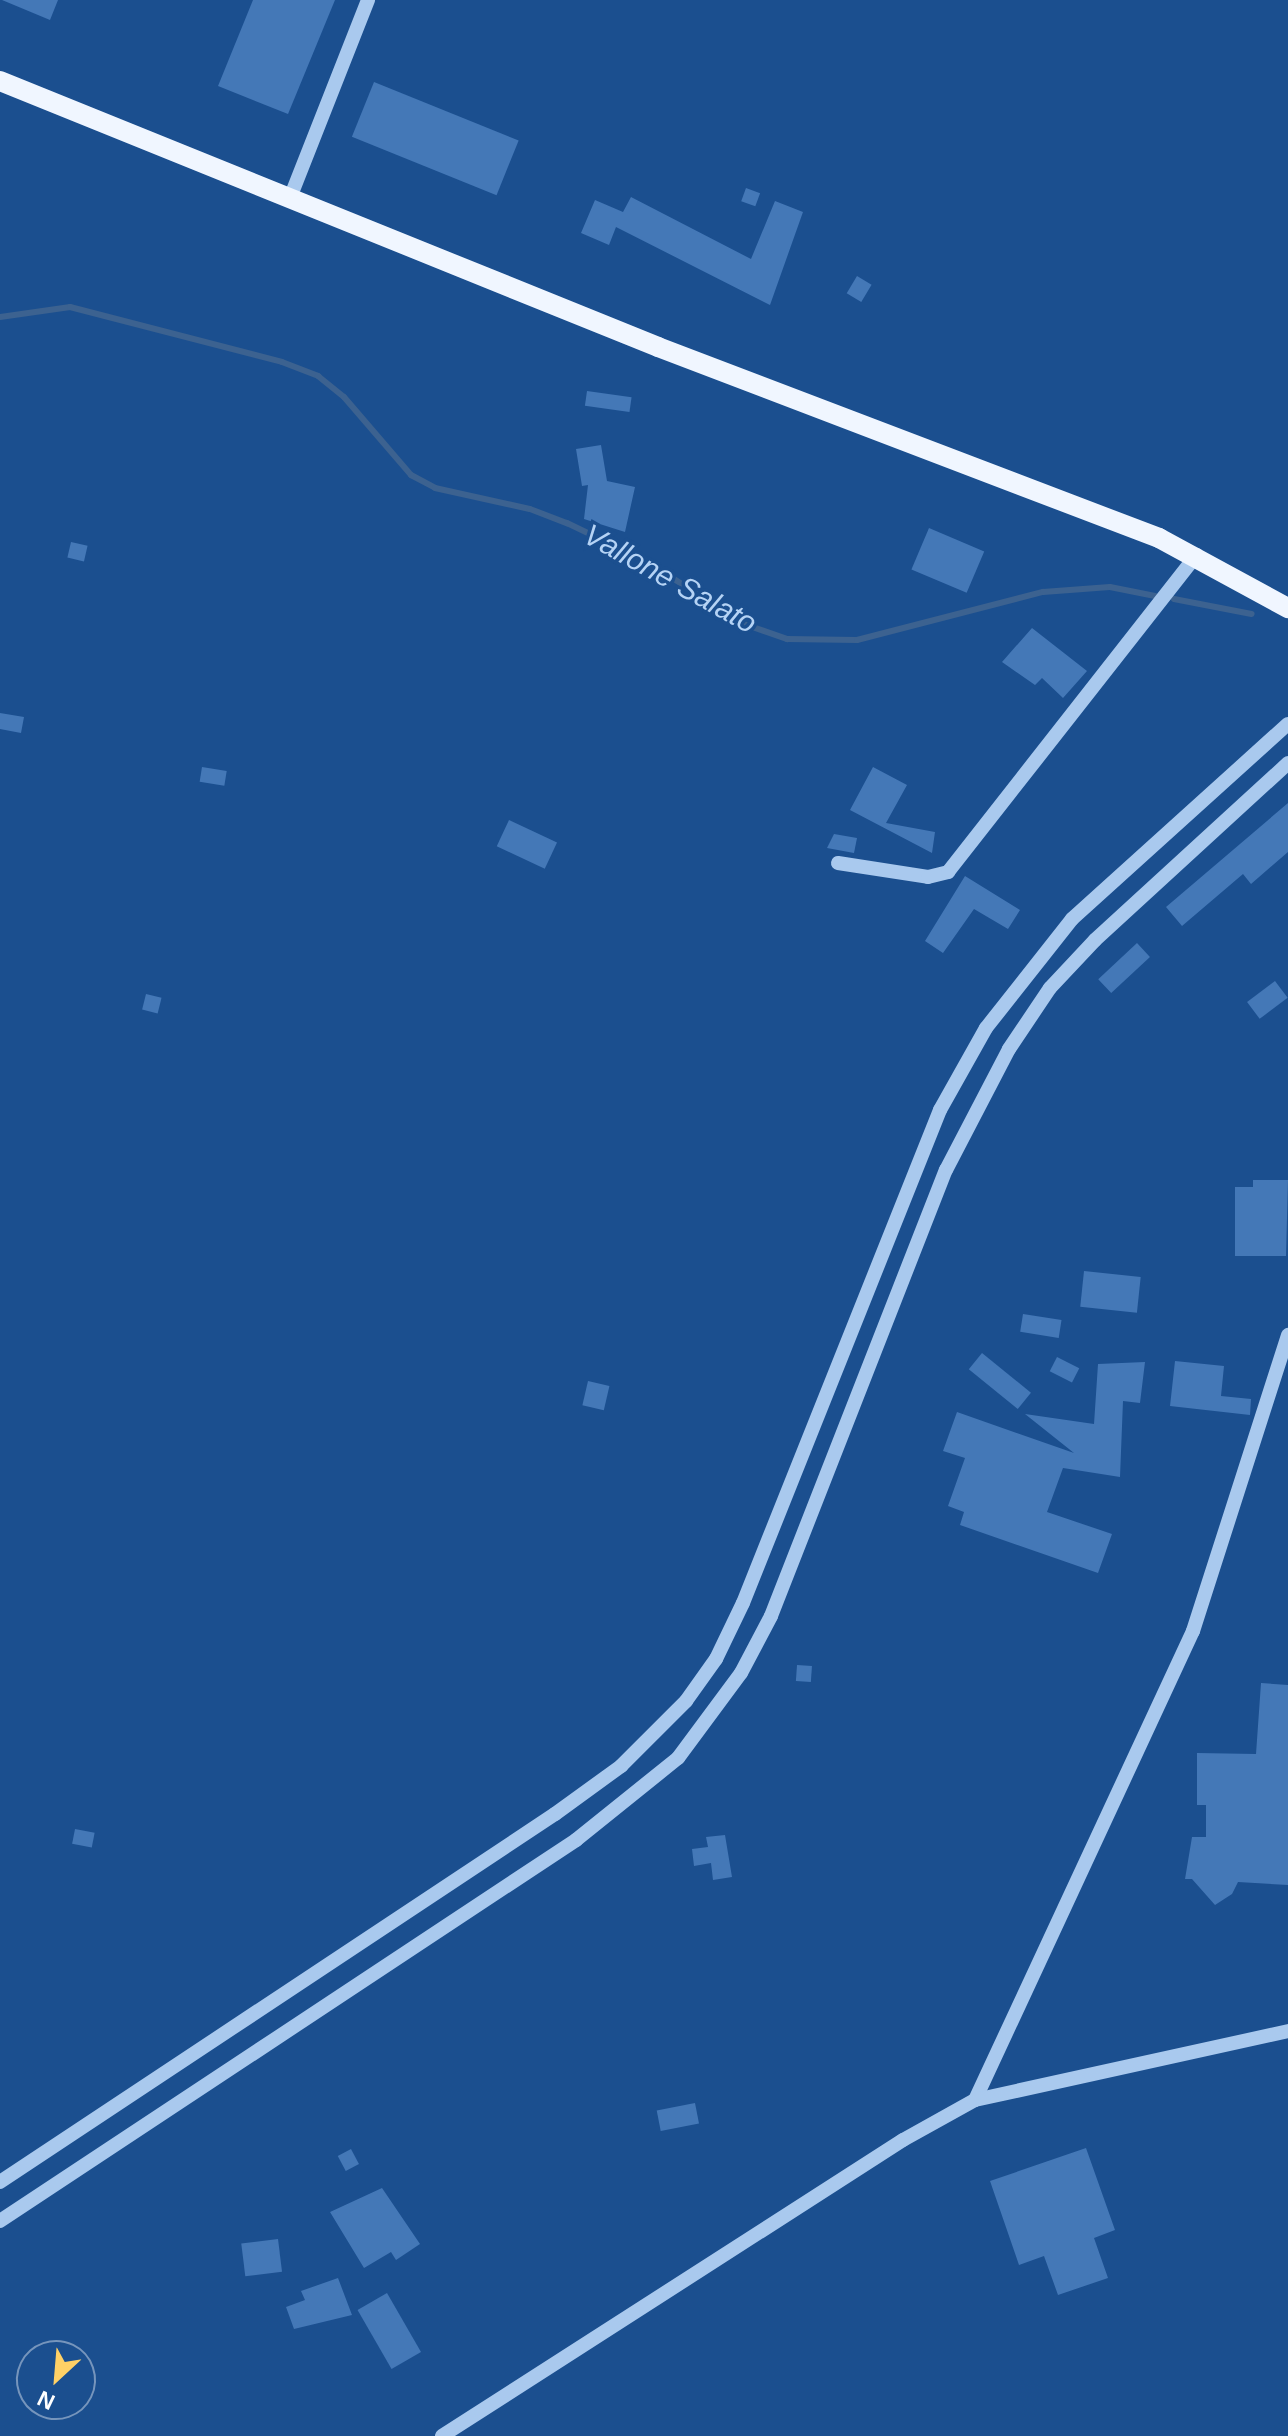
<!DOCTYPE html>
<style>
body{margin:0}
#map{position:relative;width:1288px;height:2436px;overflow:hidden;background:#1b4f8f;font-family:Helvetica,sans-serif}
div>[style]{position:absolute}
[style*='--x']{left:calc(var(--x)*1px);top:calc(var(--y)*1px);width:calc(var(--w)*1px);rotate:calc(var(--a)*1deg)}
.stream>*{height:6px;margin:-3px;padding:0 3px;transform-origin:3px;border-radius:3px;background:#3c6290}
.building>*{inset:0;background:#4478b7;transform-origin:0 0}
.minor>*{height:14px;margin:-7px;padding:0 7px;transform-origin:7px;border-radius:7px;background:#a9c9ee}
.major>*{height:20px;margin:-10px;padding:0 10px;transform-origin:10px;border-radius:10px;background:#f0f6ff}
span{translate:-50% -50%;white-space:nowrap;text-align:center;line-height:1.15;-webkit-text-stroke:7px #1b4f8f;paint-order:stroke}
.water-label{font-size:30px;color:#b5d3f5;font-style:italic}
.north{position:absolute;left:16px;top:2340px;width:80px;height:80px;box-sizing:border-box;background:#1b4f8f;border:2px solid #7695bc;border-radius:50%;rotate:206deg;font-size:22px;font-weight:700;line-height:32px;text-align:center;color:#fff}
.north::after{content:'';display:block;margin:auto;width:28px;height:36px;background:#ffd166;clip-path:polygon(50% 0,100% 100%,50% 72%,0 100%)}
</style>
<div id="map">
<div class="stream">
<i style="--x:0;--y:317;--w:71;--a:-8.1"></i>
<i style="--x:70;--y:307;--w:219;--a:14.5"></i>
<i style="--x:282;--y:362;--w:39;--a:21"></i>
<i style="--x:318;--y:376;--w:33;--a:39"></i>
<i style="--x:344;--y:397;--w:103;--a:49.3"></i>
<i style="--x:411;--y:475;--w:27;--a:28"></i>
<i style="--x:435;--y:488;--w:97;--a:12.5"></i>
<i style="--x:530;--y:509;--w:40;--a:21"></i>
<i style="--x:567;--y:523;--w:88;--a:25.7"></i>
<i style="--x:646;--y:561;--w:117;--a:32.7"></i>
<i style="--x:744;--y:624;--w:46;--a:19.2"></i>
<i style="--x:787;--y:639;--w:70;--a:0.8"></i>
<i style="--x:857;--y:640;--w:192;--a:-14.5"></i>
<i style="--x:1043;--y:592;--w:67;--a:-4.3"></i>
<i style="--x:1110;--y:587;--w:46;--a:11.3"></i>
<i style="--x:1174;--y:599;--w:79;--a:10.9"></i>
</div>
<div class="building">
<i style="clip-path:polygon(2px 0,58px 0,50px 20px)"></i>
<i style="clip-path:polygon(253px 0,335px 0,288px 114px,218px 86px)"></i>
<i style="left:374px;top:82px;width:156px;height:59px;rotate:22deg"></i>
<i style="left:746px;top:188px;width:15px;height:14px;rotate:20deg"></i>
<i style="clip-path:polygon(631px 197px,751px 259px,775px 201px,803px 212px,770px 305px,616px 227px,609px 245px,581px 233px,595px 200px,623px 212px)"></i>
<i style="left:857px;top:276px;width:17px;height:20px;rotate:31deg"></i>
<i style="left:587px;top:391px;width:45px;height:15px;rotate:8deg"></i>
<i style="clip-path:polygon(601px 445px,607px 481px,635px 487px,625px 532px,584px 519px,588px 485px,582px 486px,576px 449px)"></i>
<i style="left:929px;top:528px;width:60px;height:45px;rotate:23deg"></i>
<i style="left:71px;top:542px;width:17px;height:16px;rotate:13deg"></i>
<i style="clip-path:polygon(1032px 628px,1087px 671px,1063px 698px,1042px 678px,1035px 685px,1002px 662px)"></i>
<i style="clip-path:polygon(0 713px,24px 717px,21px 733px,0 729px)"></i>
<i style="left:202px;top:767px;width:25px;height:15px;rotate:9deg"></i>
<i style="clip-path:polygon(873px 767px,907px 785px,886px 823px,935px 832px,932px 853px,850px 810px)"></i>
<i style="clip-path:polygon(1288px 803px,1288px 852px,1251px 884px,1243px 874px,1182px 926px,1166px 907px)"></i>
<i style="left:509px;top:820px;width:53px;height:29px;rotate:25deg"></i>
<i style="clip-path:polygon(834px 834px,857px 838px,854px 853px,827px 848px)"></i>
<i style="clip-path:polygon(965px 876px,1020px 910px,1008px 929px,974px 909px,943px 953px,925px 941px)"></i>
<i style="left:1137px;top:943px;width:19px;height:53px;rotate:47deg"></i>
<i style="left:1275px;top:981px;width:21px;height:35px;rotate:53deg"></i>
<i style="left:146px;top:994px;width:16px;height:16px;rotate:14deg"></i>
<i style="clip-path:polygon(1253px 1180px,1288px 1180px,1286px 1256px,1235px 1256px,1235px 1187px,1253px 1187px)"></i>
<i style="left:1084px;top:1271px;width:57px;height:36px;rotate:6deg"></i>
<i style="left:1023px;top:1314px;width:39px;height:18px;rotate:9deg"></i>
<i style="left:982px;top:1353px;width:63px;height:21px;rotate:39deg"></i>
<i style="left:1057px;top:1357px;width:25px;height:16px;rotate:27deg"></i>
<i style="clip-path:polygon(1175px 1361px,1224px 1366px,1221px 1396px,1251px 1399px,1250px 1415px,1170px 1406px)"></i>
<i style="clip-path:polygon(1145px 1362px,1140px 1403px,1123px 1401px,1120px 1477px,1063px 1468px,1047px 1512px,1112px 1534px,1098px 1573px,960px 1525px,964px 1512px,948px 1506px,965px 1458px,943px 1451px,957px 1412px,1074px 1453px,1025px 1414px,1094px 1424px,1098px 1364px)"></i>
<i style="left:588px;top:1381px;width:22px;height:25px;rotate:13deg"></i>
<i style="left:797px;top:1665px;width:15px;height:16px;rotate:4deg"></i>
<i style="clip-path:polygon(1261px 1683px,1288px 1685px,1288px 1885px,1238px 1882px,1232px 1894px,1215px 1905px,1192px 1879px,1185px 1879px,1192px 1837px,1206px 1837px,1206px 1805px,1197px 1805px,1197px 1753px,1256px 1754px)"></i>
<i style="left:75px;top:1829px;width:20px;height:15px;rotate:11deg"></i>
<i style="clip-path:polygon(725px 1835px,732px 1877px,713px 1880px,711px 1863px,694px 1866px,692px 1849px,708px 1847px,706px 1837px)"></i>
<i style="left:695px;top:2103px;width:21px;height:39px;rotate:79deg"></i>
<i style="clip-path:polygon(1086px 2148px,1115px 2230px,1094px 2238px,1108px 2278px,1058px 2295px,1044px 2256px,1019px 2265px,990px 2181px)"></i>
<i style="left:351px;top:2149px;width:17px;height:15px;rotate:62deg"></i>
<i style="clip-path:polygon(382px 2188px,420px 2244px,396px 2260px,391px 2252px,364px 2268px,330px 2212px)"></i>
<i style="left:278px;top:2239px;width:33px;height:37px;rotate:83deg"></i>
<i style="clip-path:polygon(338px 2278px,352px 2315px,294px 2329px,286px 2307px,305px 2300px,301px 2291px)"></i>
<i style="left:387px;top:2293px;width:68px;height:34px;rotate:60deg"></i>
</div>
<div class="minor">
<i style="--x:290;--y:198;--w:213;--a:-68.5"></i>
<i style="--x:838;--y:863;--w:91;--a:8.8"></i>
<i style="--x:928;--y:877;--w:21;--a:-14"></i>
<i style="--x:948;--y:872;--w:403;--a:-51.9"></i>
<i style="--x:975;--y:2100;--w:517;--a:-65.07"></i>
<i style="--x:1193;--y:1631;--w:311;--a:-72.2"></i>
<i style="--x:0;--y:2182;--w:666;--a:-33.55"></i>
<i style="--x:555;--y:1814;--w:82;--a:-36"></i>
<i style="--x:621;--y:1766;--w:92;--a:-45"></i>
<i style="--x:686;--y:1701;--w:52;--a:-54.5"></i>
<i style="--x:716;--y:1659;--w:62;--a:-64.3"></i>
<i style="--x:743;--y:1603;--w:531;--a:-68.22"></i>
<i style="--x:940;--y:1110;--w:94;--a:-60.7"></i>
<i style="--x:986;--y:1028;--w:139;--a:-51.7"></i>
<i style="--x:1072;--y:919;--w:291;--a:-42.1"></i>
<i style="--x:0;--y:2221;--w:691;--a:-33.48"></i>
<i style="--x:576;--y:1840;--w:131;--a:-38.8"></i>
<i style="--x:678;--y:1758;--w:106;--a:-53.5"></i>
<i style="--x:741;--y:1673;--w:64;--a:-62.2"></i>
<i style="--x:771;--y:1616;--w:479;--a:-68.6"></i>
<i style="--x:946;--y:1170;--w:136;--a:-62.5"></i>
<i style="--x:1009;--y:1049;--w:73;--a:-56.1"></i>
<i style="--x:1050;--y:988;--w:66;--a:-46.8"></i>
<i style="--x:1095;--y:940;--w:262;--a:-42.5"></i>
<i style="--x:442;--y:2436;--w:548;--a:-32.7"></i>
<i style="--x:903;--y:2140;--w:82;--a:-29.1"></i>
<i style="--x:975;--y:2100;--w:321;--a:-12.4"></i>
</div>
<div class="major">
<i style="--x:0;--y:81;--w:710;--a:22.01"></i>
<i style="--x:658;--y:347;--w:536;--a:20.87"></i>
<i style="--x:1159;--y:538;--w:147;--a:28.5"></i>
</div>
<div class="water-label">
<span style="left:670px;top:579px;rotate:29deg">Vallone Salato</span>
</div>
<div class="north">N</div>
</div>
